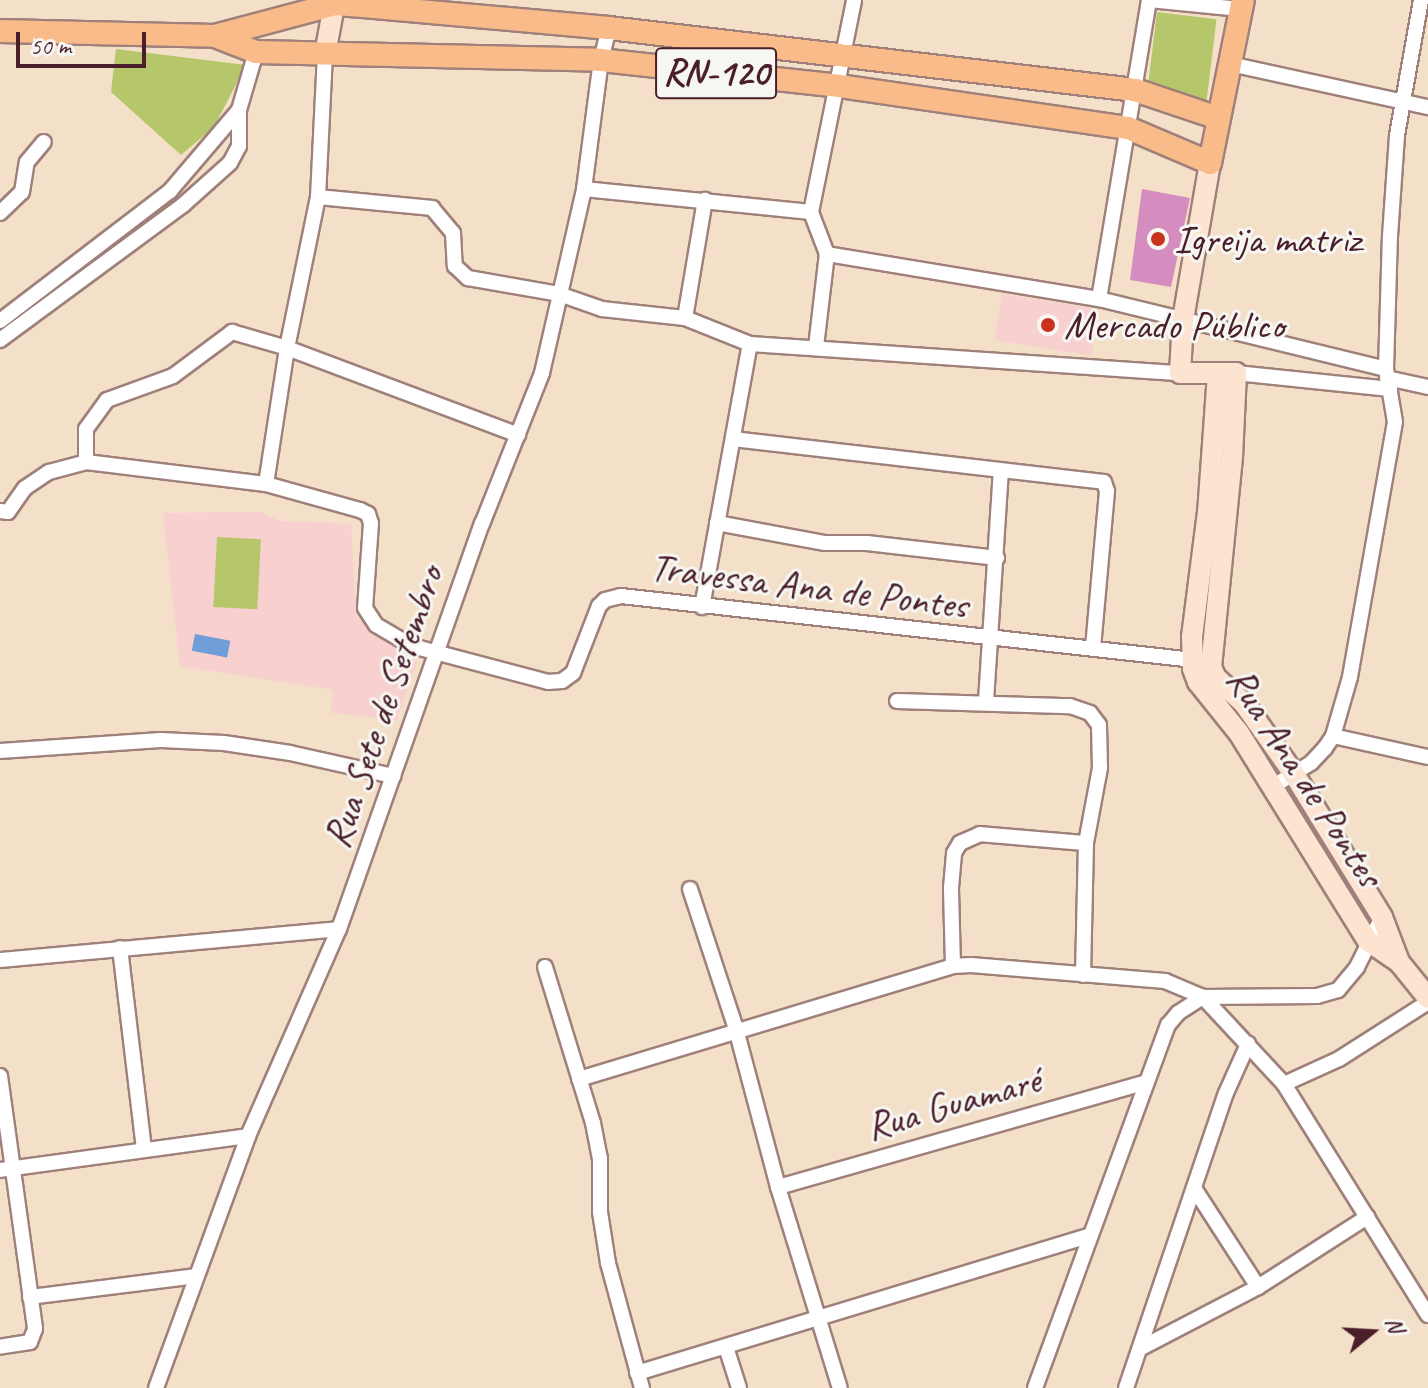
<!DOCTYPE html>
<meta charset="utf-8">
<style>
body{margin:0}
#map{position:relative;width:1428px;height:1388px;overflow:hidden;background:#f4e0c8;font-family:Caveat,sans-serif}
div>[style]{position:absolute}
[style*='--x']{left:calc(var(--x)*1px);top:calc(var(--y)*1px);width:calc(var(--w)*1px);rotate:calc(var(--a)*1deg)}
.built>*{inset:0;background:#f7d0cf;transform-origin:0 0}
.green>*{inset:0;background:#b5c76a;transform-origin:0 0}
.water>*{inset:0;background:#6f9ed8;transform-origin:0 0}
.building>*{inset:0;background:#d58dbf}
.roads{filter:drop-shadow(2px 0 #9f807a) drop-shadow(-2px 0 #9f807a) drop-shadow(0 2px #9f807a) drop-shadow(0 -2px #9f807a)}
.street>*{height:14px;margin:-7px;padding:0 7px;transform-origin:7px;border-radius:7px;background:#fff}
.secondary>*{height:20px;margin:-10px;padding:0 10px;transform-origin:10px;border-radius:10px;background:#fde4d1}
.primary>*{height:22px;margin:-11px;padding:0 11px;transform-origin:11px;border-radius:11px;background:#fabb8b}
.dots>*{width:22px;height:22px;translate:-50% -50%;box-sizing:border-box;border:4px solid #f6f6f2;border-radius:50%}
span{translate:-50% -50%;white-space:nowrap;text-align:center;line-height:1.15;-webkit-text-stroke:6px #f6f6f2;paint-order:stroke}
.shield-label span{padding:2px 6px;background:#f6f6f2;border:2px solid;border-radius:6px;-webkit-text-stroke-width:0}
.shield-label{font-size:38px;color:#4a1f2b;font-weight:700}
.poi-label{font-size:40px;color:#4a1f2b}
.left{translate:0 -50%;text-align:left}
.street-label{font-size:40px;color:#4a1f2b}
.north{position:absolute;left:1332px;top:1292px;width:80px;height:80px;-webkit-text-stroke:6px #f6f6f2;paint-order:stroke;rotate:72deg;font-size:22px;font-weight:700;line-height:32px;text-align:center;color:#4a1f2b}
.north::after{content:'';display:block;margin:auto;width:28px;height:36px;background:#4a1f2b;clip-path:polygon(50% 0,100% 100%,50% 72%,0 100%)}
.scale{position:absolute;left:16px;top:32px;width:130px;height:36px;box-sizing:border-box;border:4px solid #4a1f2b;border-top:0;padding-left:10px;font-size:24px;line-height:28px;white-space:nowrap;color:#4a1f2b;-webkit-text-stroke:6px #f6f6f2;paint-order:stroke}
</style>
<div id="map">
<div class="built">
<i style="left:1002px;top:294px;width:98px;height:47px;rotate:9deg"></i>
<i style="clip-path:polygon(262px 512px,279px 521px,351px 524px,356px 616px,417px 663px,397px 720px,331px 713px,333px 690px,180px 666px,163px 513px)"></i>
</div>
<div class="green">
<i style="left:1157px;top:12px;width:60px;height:85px;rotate:7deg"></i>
<i style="clip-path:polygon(116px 49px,246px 65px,214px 127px,181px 155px,111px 92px)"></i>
<i style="left:217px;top:537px;width:44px;height:70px;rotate:3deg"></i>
</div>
<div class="water">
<i style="left:195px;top:634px;width:36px;height:17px;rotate:11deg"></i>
</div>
<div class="building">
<i style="clip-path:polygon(1142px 189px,1190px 198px,1171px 287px,1130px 280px)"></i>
</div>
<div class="roads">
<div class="street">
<i style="--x:1149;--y:0;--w:92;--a:5.6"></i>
<i style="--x:1230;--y:64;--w:203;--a:12.3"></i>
<i style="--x:584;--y:189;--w:228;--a:5.8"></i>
<i style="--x:318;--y:197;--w:115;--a:5.5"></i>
<i style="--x:432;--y:208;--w:33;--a:50"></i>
<i style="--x:453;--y:233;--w:33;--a:87"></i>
<i style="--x:455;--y:266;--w:18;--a:43"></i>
<i style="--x:468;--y:278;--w:92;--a:10"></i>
<i style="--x:559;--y:294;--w:46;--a:19.2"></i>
<i style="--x:602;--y:309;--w:83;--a:6.2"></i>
<i style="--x:685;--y:318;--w:70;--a:21.8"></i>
<i style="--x:750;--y:344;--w:431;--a:3.9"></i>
<i style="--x:0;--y:213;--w:30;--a:-44"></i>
<i style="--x:22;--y:192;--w:30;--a:-81"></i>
<i style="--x:27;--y:162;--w:26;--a:-50"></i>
<i style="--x:827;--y:254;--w:276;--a:9.4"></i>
<i style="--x:1099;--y:299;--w:295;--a:13.7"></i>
<i style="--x:1099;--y:299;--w:303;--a:-80.5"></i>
<i style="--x:685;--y:318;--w:120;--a:-80.4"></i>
<i style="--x:0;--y:321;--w:214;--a:-37.4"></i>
<i style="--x:170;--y:191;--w:106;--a:-49.6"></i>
<i style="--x:0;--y:340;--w:227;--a:-36.4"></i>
<i style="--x:183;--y:205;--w:63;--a:-41.8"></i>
<i style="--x:230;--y:163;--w:19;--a:-62"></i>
<i style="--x:239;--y:146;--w:36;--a:-90"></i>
<i style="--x:239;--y:110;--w:60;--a:-73.7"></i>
<i style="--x:816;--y:347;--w:94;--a:-83.3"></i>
<i style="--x:827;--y:254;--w:45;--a:-110.9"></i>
<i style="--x:811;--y:212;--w:216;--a:-78.5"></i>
<i style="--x:1236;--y:373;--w:155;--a:5.9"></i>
<i style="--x:1387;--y:378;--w:42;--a:12.4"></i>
<i style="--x:733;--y:439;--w:373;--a:6.6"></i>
<i style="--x:1104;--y:482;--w:9;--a:72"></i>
<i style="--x:1107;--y:491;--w:158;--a:95.1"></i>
<i style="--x:86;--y:462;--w:33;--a:-90"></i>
<i style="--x:86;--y:429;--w:36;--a:-54"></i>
<i style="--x:107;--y:400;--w:70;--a:-20"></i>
<i style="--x:173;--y:376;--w:74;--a:-36.7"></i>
<i style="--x:232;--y:332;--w:57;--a:16.2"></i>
<i style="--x:287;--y:348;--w:247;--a:20.6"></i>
<i style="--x:266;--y:484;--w:138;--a:-81.2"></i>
<i style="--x:287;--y:348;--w:154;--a:-78.4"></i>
<i style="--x:318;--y:197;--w:143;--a:-87.2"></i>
<i style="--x:0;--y:511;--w:8;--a:7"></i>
<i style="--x:8;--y:512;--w:29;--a:-55"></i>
<i style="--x:25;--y:488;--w:29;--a:-34"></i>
<i style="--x:49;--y:472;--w:38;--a:-15"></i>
<i style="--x:86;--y:462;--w:181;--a:7"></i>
<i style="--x:266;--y:484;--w:98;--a:15.5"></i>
<i style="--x:360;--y:510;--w:9;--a:27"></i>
<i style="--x:368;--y:514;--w:9;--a:72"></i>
<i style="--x:371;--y:523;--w:85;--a:94"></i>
<i style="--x:365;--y:608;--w:20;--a:57"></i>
<i style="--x:376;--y:625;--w:42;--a:30.3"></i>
<i style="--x:412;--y:646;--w:141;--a:14.8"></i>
<i style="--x:548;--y:682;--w:14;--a:-4"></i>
<i style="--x:562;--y:681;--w:14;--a:-36"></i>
<i style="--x:573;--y:673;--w:72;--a:-68.8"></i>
<i style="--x:599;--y:606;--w:8;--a:-45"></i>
<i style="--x:605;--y:600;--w:16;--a:-14"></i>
<i style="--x:621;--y:596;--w:585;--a:6.38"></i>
<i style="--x:717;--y:523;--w:110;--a:10.5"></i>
<i style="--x:825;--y:543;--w:42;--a:0"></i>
<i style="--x:867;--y:543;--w:131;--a:6.6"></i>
<i style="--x:702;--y:607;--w:267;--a:-79.7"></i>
<i style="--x:897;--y:701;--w:173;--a:1.7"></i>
<i style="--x:1070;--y:706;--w:21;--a:19"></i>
<i style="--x:1090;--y:713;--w:15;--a:53"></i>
<i style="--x:1099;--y:725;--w:43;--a:88.7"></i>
<i style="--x:1100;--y:768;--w:76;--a:100.6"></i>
<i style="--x:1086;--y:843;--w:132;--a:91.3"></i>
<i style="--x:986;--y:701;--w:229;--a:-86.3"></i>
<i style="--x:1333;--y:736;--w:97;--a:12.5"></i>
<i style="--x:0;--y:751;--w:161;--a:-3.9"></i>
<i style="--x:161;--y:740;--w:63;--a:2.7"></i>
<i style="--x:224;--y:743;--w:67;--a:8.6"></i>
<i style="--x:290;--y:753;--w:106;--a:12.6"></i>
<i style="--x:1272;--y:787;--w:46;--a:-31.6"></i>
<i style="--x:1311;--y:763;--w:21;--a:-47"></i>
<i style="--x:1325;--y:748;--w:14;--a:-56"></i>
<i style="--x:1333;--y:736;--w:61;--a:-73.9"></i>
<i style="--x:1350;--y:677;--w:259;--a:-80"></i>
<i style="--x:1395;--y:422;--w:54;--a:-99.6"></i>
<i style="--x:1386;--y:369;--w:133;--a:-88.3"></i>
<i style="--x:1390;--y:236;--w:101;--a:-86"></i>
<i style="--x:1397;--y:135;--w:137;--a:-79.9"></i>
<i style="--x:690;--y:889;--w:147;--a:71.8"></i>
<i style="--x:736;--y:1029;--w:163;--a:75.1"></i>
<i style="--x:778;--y:1187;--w:210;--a:72.9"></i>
<i style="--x:120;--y:948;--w:202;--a:83.2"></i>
<i style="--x:0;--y:960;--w:340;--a:-5.2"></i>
<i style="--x:953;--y:966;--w:78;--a:-91.5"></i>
<i style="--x:951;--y:888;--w:35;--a:-85"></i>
<i style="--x:954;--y:853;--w:12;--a:-59"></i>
<i style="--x:960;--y:843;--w:22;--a:-24"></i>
<i style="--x:980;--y:834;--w:106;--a:4.9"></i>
<i style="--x:545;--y:967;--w:163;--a:72.9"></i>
<i style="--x:593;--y:1123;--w:36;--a:79"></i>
<i style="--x:600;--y:1158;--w:54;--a:90"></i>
<i style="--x:600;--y:1212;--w:52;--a:81.1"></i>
<i style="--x:608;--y:1263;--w:130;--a:74.8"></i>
<i style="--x:0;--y:1076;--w:255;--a:82.1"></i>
<i style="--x:35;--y:1329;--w:14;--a:111"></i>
<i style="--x:30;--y:1342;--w:30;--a:171"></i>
<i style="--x:579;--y:1079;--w:391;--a:-16.8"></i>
<i style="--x:953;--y:966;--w:18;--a:-3"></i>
<i style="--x:971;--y:965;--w:195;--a:4.7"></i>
<i style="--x:1165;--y:981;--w:41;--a:22.8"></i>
<i style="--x:1203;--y:997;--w:119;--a:47"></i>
<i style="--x:1284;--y:1084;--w:272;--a:58.1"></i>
<i style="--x:1284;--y:1084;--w:60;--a:-24.4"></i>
<i style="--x:1339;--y:1059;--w:106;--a:-32.6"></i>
<i style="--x:0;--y:1170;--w:250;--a:-7.8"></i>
<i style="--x:778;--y:1187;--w:383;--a:-15.9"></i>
<i style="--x:1194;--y:1188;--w:118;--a:57.1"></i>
<i style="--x:30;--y:1297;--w:167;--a:-7.2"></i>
<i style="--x:726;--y:1347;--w:43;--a:72.4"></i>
<i style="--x:1141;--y:1348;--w:132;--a:-27.5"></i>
<i style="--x:1258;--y:1287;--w:130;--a:-32.7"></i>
<i style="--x:637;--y:1373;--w:474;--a:-16.9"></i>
<i style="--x:156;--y:1388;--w:268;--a:-69.9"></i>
<i style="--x:248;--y:1136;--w:226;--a:-66.3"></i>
<i style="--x:339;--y:929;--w:430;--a:-70.6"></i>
<i style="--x:482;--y:524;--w:162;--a:-68.3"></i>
<i style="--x:542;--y:373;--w:189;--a:-77.1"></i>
<i style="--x:584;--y:189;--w:130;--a:-82.5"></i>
<i style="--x:601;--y:60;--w:33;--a:-76"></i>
<i style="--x:1035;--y:1388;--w:387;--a:-69.9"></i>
<i style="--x:1168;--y:1025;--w:16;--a:-50"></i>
<i style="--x:1178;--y:1013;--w:30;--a:-33"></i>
<i style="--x:1203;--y:997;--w:114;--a:-0.5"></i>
<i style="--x:1317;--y:996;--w:22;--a:-16"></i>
<i style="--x:1338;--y:990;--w:30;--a:-50"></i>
<i style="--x:1357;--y:967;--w:56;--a:-63.4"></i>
<i style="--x:1126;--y:1388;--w:311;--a:-71.3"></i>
<i style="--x:1226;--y:1093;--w:54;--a:-65.8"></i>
</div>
<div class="secondary">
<i style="--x:325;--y:54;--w:55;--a:-79.5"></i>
<i style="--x:1210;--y:163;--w:159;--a:99.8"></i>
<i style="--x:1183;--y:320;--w:53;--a:93.2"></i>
<i style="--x:1180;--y:373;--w:56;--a:0"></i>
<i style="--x:1236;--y:373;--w:84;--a:92.7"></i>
<i style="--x:1232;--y:457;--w:211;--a:95.7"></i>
<i style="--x:1211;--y:667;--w:12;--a:66"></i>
<i style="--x:1216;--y:678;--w:36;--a:42"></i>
<i style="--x:1243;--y:702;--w:88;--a:54.7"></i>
<i style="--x:1294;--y:774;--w:168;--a:58.4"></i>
<i style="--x:1382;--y:917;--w:48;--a:69.3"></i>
<i style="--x:1218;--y:374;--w:138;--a:94.1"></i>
<i style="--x:1208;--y:512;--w:126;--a:97.3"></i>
<i style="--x:1192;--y:637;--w:32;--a:88"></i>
<i style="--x:1193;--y:669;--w:14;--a:69"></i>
<i style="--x:1198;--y:682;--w:65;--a:51.2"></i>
<i style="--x:1239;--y:733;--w:245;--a:58.2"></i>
<i style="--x:1368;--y:941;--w:37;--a:34"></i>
<i style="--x:1399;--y:962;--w:46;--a:51.1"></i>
</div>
<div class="primary">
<i style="--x:0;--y:31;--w:215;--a:1.3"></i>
<i style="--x:215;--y:36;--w:124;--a:-14.9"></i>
<i style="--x:335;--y:4;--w:28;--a:4"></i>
<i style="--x:363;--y:6;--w:247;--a:5.1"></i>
<i style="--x:609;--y:28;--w:530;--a:6.72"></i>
<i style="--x:1135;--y:90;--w:88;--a:18.6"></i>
<i style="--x:215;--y:36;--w:44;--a:21.3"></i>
<i style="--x:256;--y:52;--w:345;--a:1.3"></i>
<i style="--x:601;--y:60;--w:239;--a:6.2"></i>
<i style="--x:839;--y:86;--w:292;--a:8.3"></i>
<i style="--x:1128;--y:128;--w:89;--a:23.1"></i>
<i style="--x:1210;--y:163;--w:166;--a:-78.6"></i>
</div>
</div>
<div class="dots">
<i style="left:1158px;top:239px;background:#c8321e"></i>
<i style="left:1048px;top:325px;background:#c8321e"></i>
</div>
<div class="shield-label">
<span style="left:716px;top:73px">RN-120</span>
</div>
<div class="poi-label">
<span class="left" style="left:1174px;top:239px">Igreija matriz</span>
<span class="left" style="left:1064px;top:325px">Mercado Público</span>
</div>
<div class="street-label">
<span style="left:809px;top:586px;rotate:7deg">Travessa Ana de Pontes</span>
<span style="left:383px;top:707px;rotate:-71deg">Rua Sete de Setembro</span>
<span style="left:1305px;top:777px;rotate:57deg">Rua Ana de Pontes</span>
<span style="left:953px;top:1103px;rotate:-16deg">Rua Guamaré</span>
</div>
<div class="north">N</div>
<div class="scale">50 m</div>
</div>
